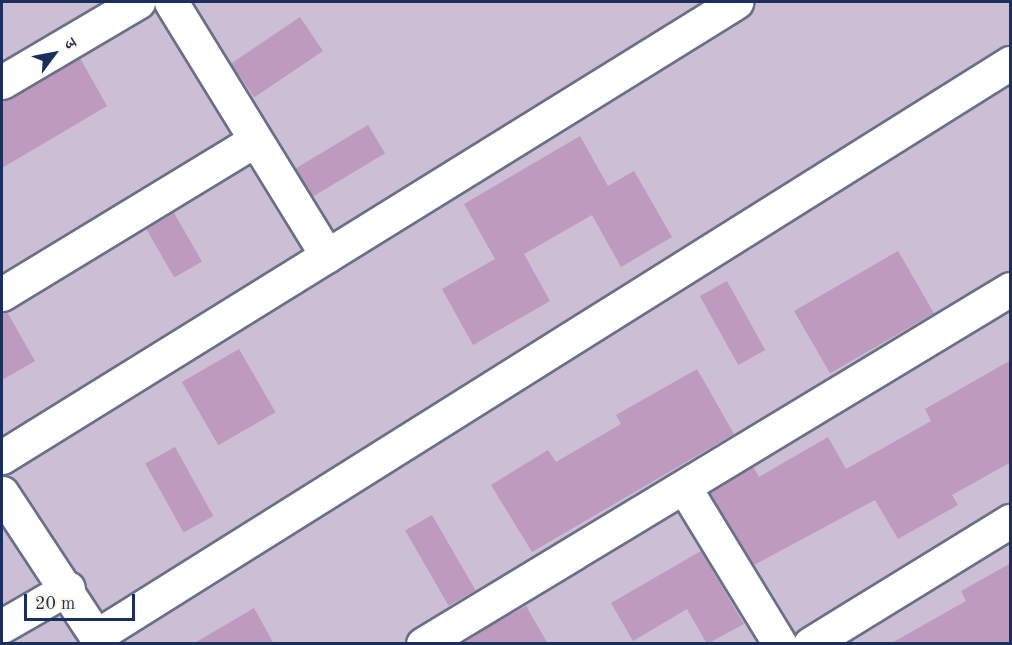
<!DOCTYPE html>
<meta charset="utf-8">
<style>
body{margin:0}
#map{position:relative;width:1012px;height:645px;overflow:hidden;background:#f6ebd3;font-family:"Old Standard TT","Noto Serif Devanagari",serif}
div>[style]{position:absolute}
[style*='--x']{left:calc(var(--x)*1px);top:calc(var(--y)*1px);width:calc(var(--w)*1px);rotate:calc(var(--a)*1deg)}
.industrial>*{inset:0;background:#ccbed4;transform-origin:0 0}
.building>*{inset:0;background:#be9abf;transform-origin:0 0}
.roads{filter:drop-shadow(2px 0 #687187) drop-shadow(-2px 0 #687187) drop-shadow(0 2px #687187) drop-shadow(0 -2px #687187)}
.minor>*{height:33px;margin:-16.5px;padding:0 16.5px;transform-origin:16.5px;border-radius:16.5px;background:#fff}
span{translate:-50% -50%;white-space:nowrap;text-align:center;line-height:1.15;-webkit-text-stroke:6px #fcf5e5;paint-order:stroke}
.frame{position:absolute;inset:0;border:3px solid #1b2f5e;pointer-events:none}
.north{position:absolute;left:24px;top:24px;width:60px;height:60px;-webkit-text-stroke:4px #fcf5e5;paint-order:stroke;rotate:58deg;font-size:16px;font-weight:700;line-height:24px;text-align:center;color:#1b2f5e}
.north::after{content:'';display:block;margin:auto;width:21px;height:27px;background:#1b2f5e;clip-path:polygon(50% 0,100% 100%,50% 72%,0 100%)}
.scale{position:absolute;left:24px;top:594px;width:111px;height:27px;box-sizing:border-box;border:3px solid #1b2f5e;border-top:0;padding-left:8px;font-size:18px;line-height:21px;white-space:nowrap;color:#1b2f5e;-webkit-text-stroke:4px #fcf5e5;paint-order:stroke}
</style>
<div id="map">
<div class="industrial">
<i style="left:2px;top:2px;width:1008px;height:641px"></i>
</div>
<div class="building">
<i style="left:300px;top:17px;width:41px;height:83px;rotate:56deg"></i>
<i style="clip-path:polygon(80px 58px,107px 106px,2px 168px,2px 101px)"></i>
<i style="left:368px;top:125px;width:33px;height:85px;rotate:59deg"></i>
<i style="clip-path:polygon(580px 136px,608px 186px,634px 171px,672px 237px,621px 267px,592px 215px,524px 254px,550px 301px,473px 345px,442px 289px,495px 259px,464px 204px)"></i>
<i style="left:174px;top:213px;width:56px;height:32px;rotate:60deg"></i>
<i style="left:898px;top:251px;width:72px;height:120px;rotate:60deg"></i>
<i style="left:727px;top:281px;width:79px;height:31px;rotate:61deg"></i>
<i style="clip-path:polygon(7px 312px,35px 361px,2px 380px,2px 313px)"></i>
<i style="left:239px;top:349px;width:73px;height:66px;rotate:60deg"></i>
<i style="clip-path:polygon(1011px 360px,1011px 462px,952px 495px,958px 505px,898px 539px,875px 500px,754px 565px,709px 493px,753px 466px,759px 477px,828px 437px,846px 469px,931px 421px,925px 409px)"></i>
<i style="clip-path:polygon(697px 369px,734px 434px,532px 552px,491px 485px,548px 450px,556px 462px,621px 424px,616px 415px)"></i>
<i style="left:175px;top:447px;width:79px;height:34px;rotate:61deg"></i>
<i style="left:432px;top:515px;width:87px;height:31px;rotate:60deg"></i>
<i style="clip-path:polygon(701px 551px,744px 624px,707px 644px,687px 609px,633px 641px,611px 603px)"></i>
<i style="clip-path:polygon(1011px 563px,1011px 644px,890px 644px,966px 601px,961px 591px)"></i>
<i style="clip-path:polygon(526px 606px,548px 644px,462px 644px,495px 623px)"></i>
<i style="clip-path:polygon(254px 608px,274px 644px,193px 644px)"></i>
</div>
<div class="roads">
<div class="minor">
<i style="--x:171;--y:2;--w:298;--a:58.4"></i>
<i style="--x:2;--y:82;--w:158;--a:-30.5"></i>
<i style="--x:2;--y:294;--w:295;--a:-31.3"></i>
<i style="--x:2;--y:457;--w:864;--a:-31.79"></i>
<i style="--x:684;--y:487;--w:184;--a:58.6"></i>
<i style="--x:2;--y:493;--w:181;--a:56.7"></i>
<i style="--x:2;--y:626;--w:76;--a:-29.9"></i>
<i style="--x:98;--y:635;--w:1077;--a:-32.1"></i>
<i style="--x:423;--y:644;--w:686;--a:-31.16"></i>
<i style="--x:810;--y:644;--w:235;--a:-31.6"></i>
</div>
</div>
<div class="frame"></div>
<div class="north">उ</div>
<div class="scale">20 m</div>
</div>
